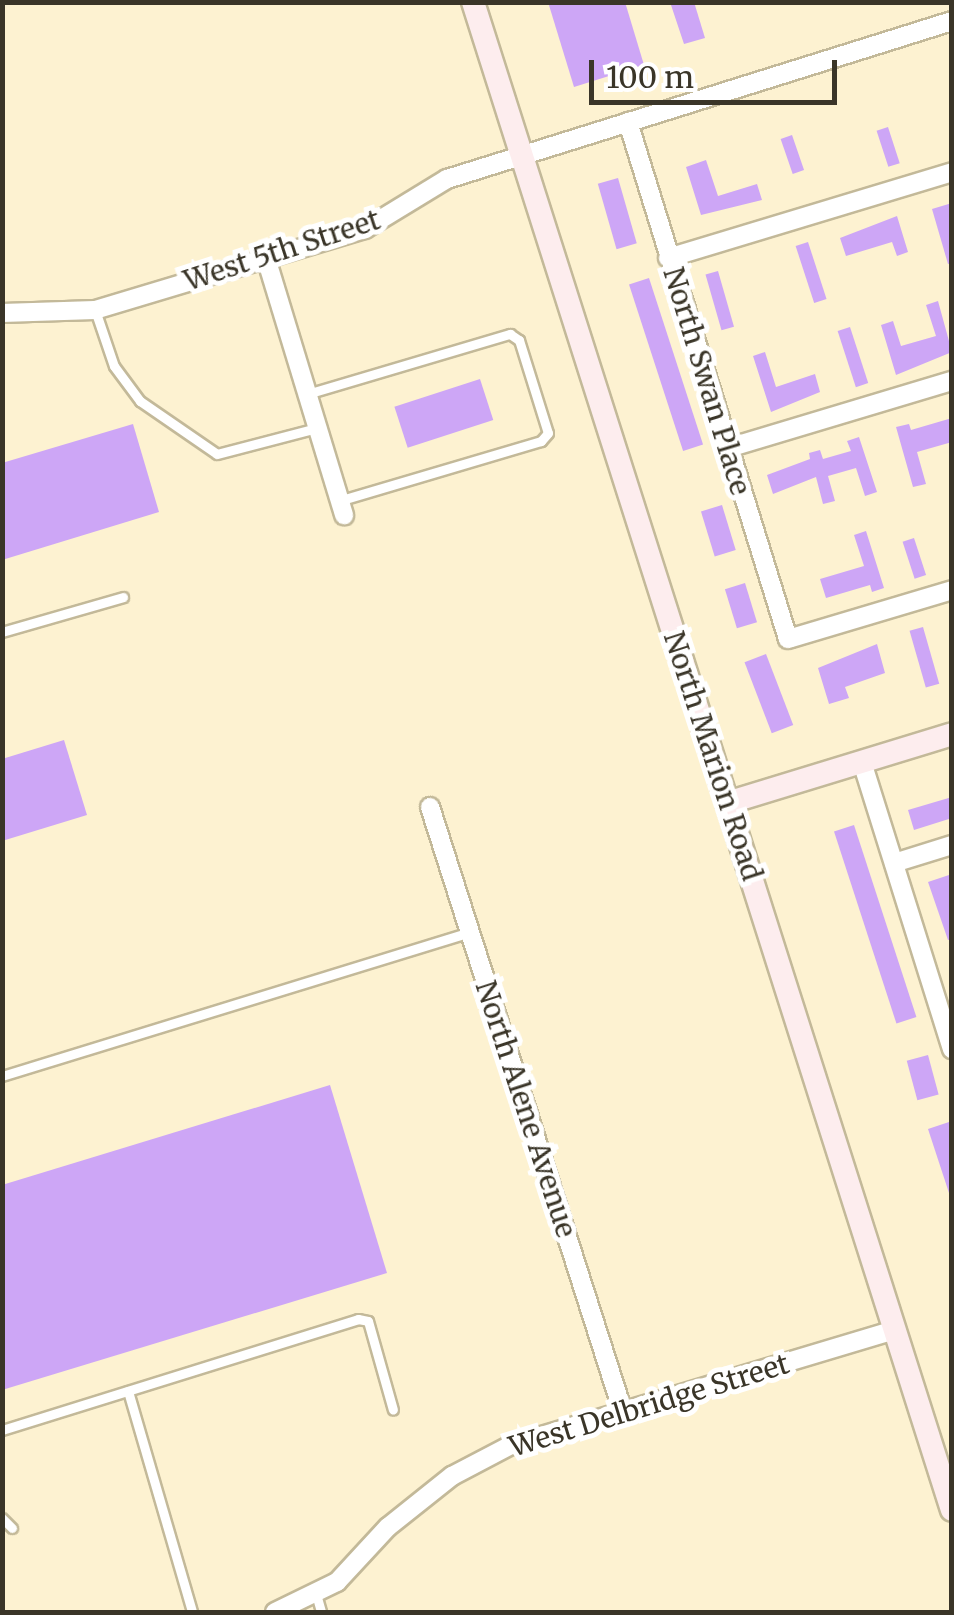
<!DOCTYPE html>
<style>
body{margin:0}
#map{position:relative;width:954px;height:1615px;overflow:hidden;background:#fdf2d1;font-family:Merriweather,serif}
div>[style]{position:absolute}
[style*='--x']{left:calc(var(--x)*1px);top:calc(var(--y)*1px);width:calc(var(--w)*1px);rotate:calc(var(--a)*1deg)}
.building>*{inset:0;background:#cda6f6;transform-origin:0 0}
.roads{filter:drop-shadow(2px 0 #c3b999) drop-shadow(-2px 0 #c3b999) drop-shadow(0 2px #c3b999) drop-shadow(0 -2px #c3b999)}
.lane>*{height:9px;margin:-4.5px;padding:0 4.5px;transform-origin:4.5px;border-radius:4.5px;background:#fff}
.street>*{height:18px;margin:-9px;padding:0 9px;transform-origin:9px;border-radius:9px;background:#fff}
.secondary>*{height:22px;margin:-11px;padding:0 11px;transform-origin:11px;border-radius:11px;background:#fdedee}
span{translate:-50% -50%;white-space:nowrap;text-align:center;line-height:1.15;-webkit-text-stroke:10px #fff;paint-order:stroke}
.street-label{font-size:28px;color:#3a3528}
.frame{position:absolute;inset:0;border:5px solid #3a3528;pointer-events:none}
.scale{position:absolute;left:589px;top:60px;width:248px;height:45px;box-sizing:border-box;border:5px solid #3a3528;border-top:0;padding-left:12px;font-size:30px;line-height:35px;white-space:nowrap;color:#3a3528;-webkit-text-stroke:8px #fff;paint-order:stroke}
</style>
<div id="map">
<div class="building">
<i style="clip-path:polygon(548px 2px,625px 2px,644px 65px,574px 87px)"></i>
<i style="clip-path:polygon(670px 2px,694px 2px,705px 38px,684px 44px)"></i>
<i style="left:888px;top:127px;width:38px;height:12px;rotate:72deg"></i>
<i style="left:792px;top:135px;width:37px;height:12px;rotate:71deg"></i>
<i style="clip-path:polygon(706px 160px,718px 196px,757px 184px,762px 200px,701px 215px,686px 167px)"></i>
<i style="left:618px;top:178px;width:68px;height:21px;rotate:74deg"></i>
<i style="clip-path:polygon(952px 203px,952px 263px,948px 264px,932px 209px)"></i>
<i style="clip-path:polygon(897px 216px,908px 252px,897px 256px,892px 242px,846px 256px,840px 238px)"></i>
<i style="left:808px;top:242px;width:60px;height:13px;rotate:72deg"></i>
<i style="left:718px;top:271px;width:58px;height:13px;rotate:74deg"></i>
<i style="left:649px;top:278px;width:175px;height:21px;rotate:72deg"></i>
<i style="clip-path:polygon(938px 301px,952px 352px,896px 375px,881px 325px,893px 321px,901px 346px,936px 336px,926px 305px)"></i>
<i style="left:850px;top:327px;width:59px;height:13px;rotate:72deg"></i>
<i style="clip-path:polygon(765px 352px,776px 387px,815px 374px,820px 392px,771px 412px,753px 356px)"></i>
<i style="left:480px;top:379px;width:43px;height:90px;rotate:72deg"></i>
<i style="clip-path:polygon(952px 418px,952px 442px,917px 452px,926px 484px,913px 487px,896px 427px,909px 424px,911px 430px)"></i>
<i style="clip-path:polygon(133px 424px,159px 512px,2px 560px,2px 463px)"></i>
<i style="clip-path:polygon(859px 437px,877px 492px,865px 496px,856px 468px,828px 476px,835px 501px,823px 504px,816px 477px,773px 494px,767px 475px,810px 459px,809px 453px,820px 450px,823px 459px,851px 451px,847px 441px)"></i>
<i style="left:722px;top:505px;width:47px;height:22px;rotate:73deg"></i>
<i style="clip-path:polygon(866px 531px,884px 588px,872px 592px,870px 585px,826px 598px,820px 579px,864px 566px,854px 535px)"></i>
<i style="left:914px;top:538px;width:39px;height:12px;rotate:72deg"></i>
<i style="left:745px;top:583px;width:41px;height:21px;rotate:73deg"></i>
<i style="left:923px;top:627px;width:59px;height:14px;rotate:74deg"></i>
<i style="clip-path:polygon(877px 644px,885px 673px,845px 687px,849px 698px,829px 704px,818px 668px)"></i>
<i style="left:766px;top:654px;width:76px;height:23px;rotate:69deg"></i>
<i style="clip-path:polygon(64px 740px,87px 815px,2px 841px,2px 759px)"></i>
<i style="clip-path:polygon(952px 797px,952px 818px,914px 830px,908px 810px)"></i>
<i style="left:854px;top:825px;width:202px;height:21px;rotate:72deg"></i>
<i style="clip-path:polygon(952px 874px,952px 939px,948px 940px,928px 882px)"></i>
<i style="left:928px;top:1055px;width:41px;height:22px;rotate:75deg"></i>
<i style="clip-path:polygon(330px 1085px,387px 1273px,2px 1390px,2px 1185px)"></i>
<i style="clip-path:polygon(949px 1122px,952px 1193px,949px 1193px,928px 1129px)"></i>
</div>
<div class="roads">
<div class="lane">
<i style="--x:95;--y:310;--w:59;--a:71.3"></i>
<i style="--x:114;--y:366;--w:44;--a:53.4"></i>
<i style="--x:140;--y:401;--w:93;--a:34.5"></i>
<i style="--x:217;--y:454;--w:103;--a:-14.6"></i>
<i style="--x:307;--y:394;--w:212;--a:-16.5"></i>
<i style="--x:510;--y:334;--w:11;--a:34"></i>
<i style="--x:519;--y:340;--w:97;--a:72.7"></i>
<i style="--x:548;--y:433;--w:11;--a:131"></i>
<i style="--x:541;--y:441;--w:211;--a:163.5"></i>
<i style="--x:2;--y:632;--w:126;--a:-16.1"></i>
<i style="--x:2;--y:1076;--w:490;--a:-17.1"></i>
<i style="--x:128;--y:1391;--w:230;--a:73.8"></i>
<i style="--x:2;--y:1430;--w:373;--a:-17.3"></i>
<i style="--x:358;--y:1319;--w:10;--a:11"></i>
<i style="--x:368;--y:1321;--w:92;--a:74.3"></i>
<i style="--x:2;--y:1518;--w:14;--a:45"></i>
<i style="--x:316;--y:1594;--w:19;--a:74"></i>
</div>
<div class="street">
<i style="--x:628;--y:122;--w:541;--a:72.8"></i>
<i style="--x:788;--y:639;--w:171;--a:-16.6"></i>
<i style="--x:266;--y:258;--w:269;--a:73.1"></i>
<i style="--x:668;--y:258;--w:297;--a:-16.8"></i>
<i style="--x:2;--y:313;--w:93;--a:-1.8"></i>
<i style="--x:95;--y:310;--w:282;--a:-16.7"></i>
<i style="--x:365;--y:229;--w:96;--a:-31.4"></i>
<i style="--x:447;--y:179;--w:529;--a:-17.37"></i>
<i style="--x:728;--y:448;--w:234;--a:-16.7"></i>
<i style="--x:862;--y:762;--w:301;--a:72.6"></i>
<i style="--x:430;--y:807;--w:635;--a:72.31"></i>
<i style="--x:894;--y:863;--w:61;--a:-17.2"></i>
<i style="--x:275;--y:1612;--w:69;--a:-25.8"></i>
<i style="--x:337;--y:1582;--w:75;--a:-47.2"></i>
<i style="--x:388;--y:1527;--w:82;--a:-38.6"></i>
<i style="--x:452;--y:1476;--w:67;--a:-27.7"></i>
<i style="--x:511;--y:1445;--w:400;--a:-16.7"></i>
</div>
<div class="secondary">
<i style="--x:473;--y:2;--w:1582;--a:72.38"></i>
<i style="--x:727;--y:803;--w:235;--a:-17"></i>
</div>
</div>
<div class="street-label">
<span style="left:282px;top:250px;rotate:-18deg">West 5th Street</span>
<span style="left:707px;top:381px;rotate:73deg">North Swan Place</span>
<span style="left:713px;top:756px;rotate:72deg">North Marion Road</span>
<span style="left:526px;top:1109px;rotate:72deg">North Alene Avenue</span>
<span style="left:649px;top:1405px;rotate:-17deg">West Delbridge Street</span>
</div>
<div class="frame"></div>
<div class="scale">100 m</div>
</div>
